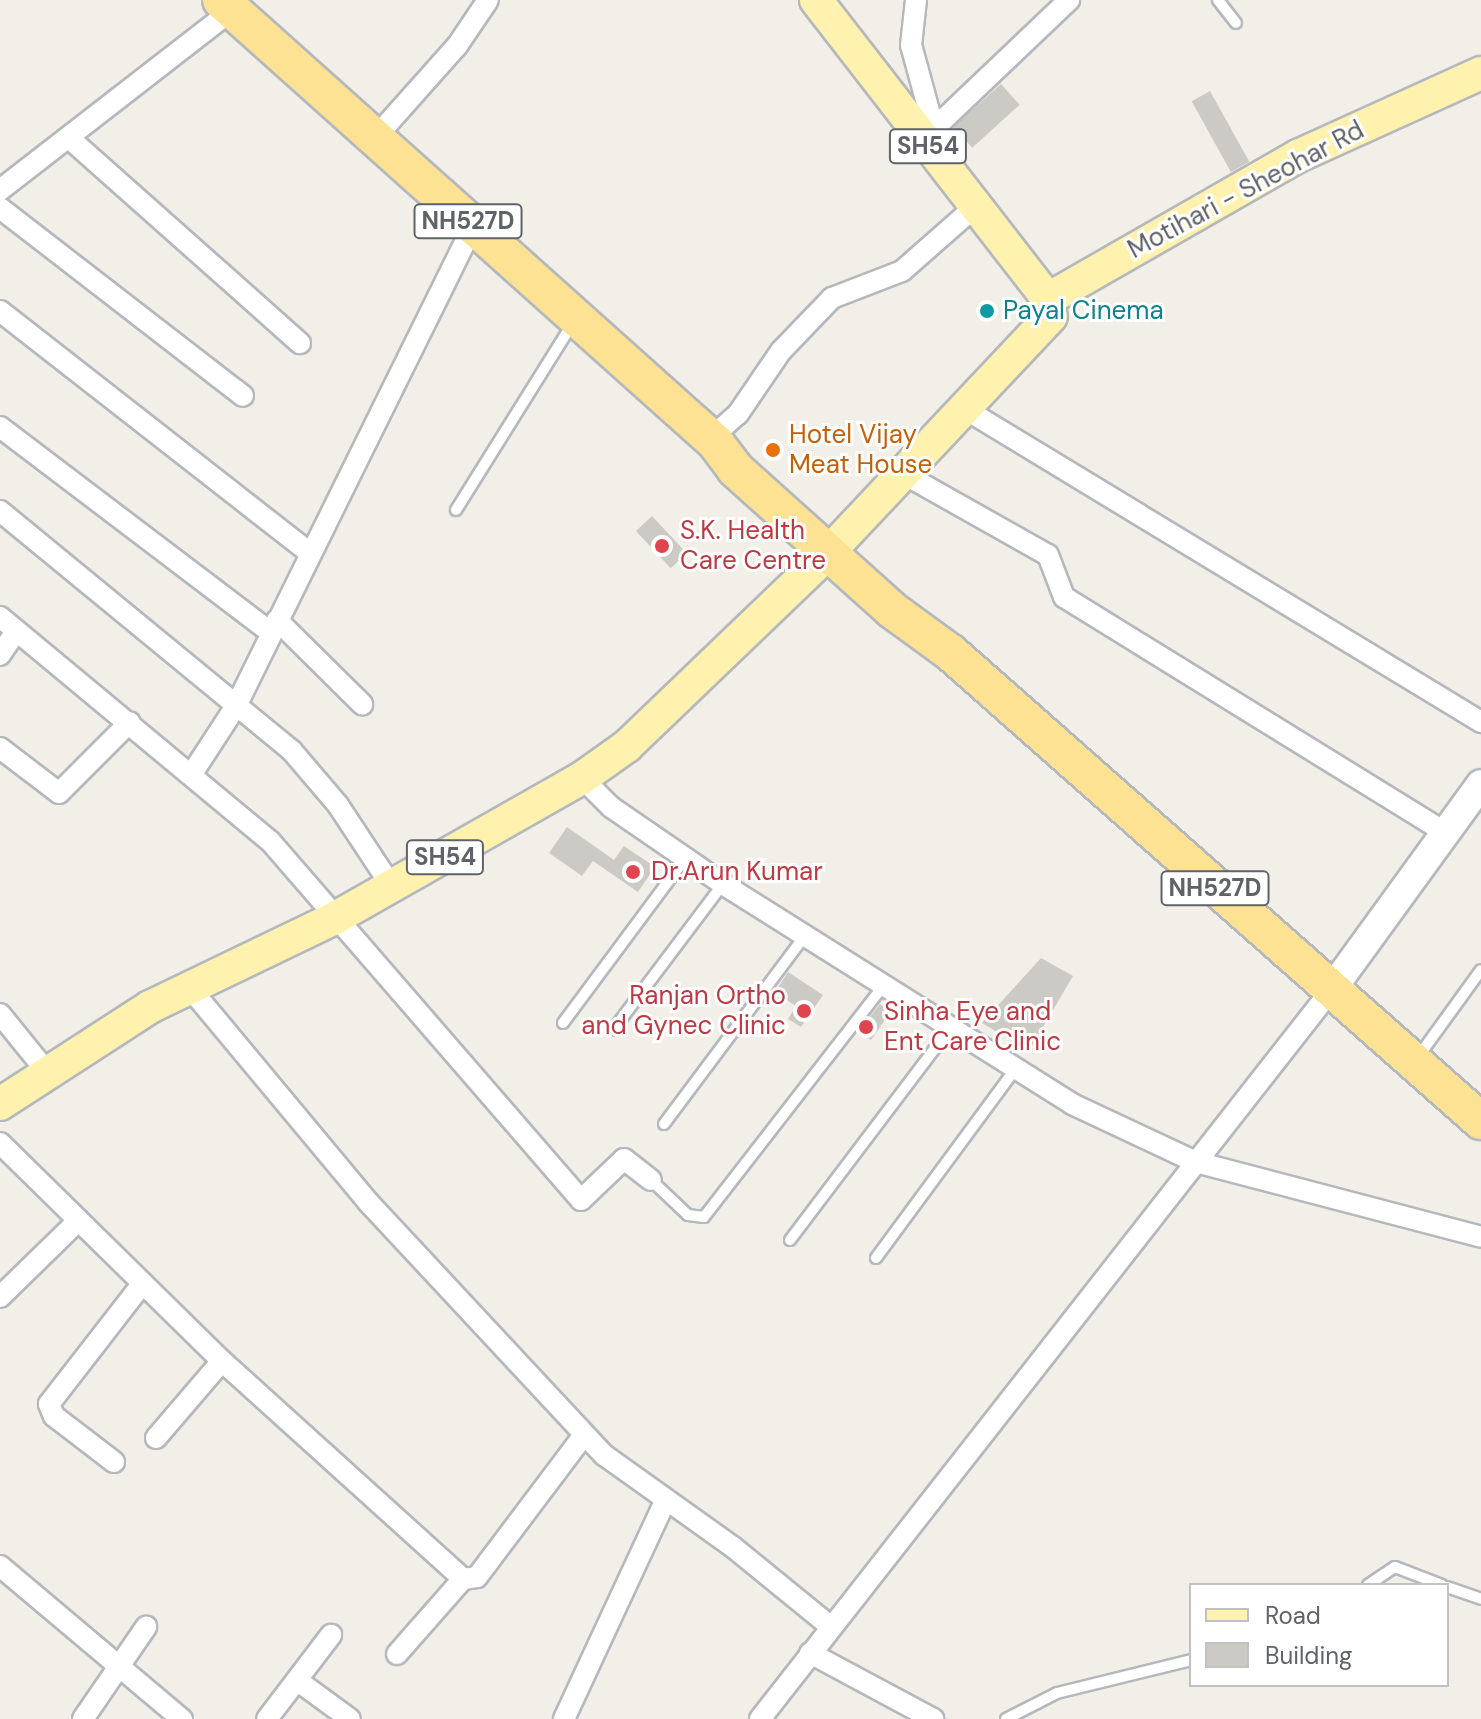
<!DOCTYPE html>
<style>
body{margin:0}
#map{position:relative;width:1481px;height:1719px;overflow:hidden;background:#f1efe8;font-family:"DM Sans",sans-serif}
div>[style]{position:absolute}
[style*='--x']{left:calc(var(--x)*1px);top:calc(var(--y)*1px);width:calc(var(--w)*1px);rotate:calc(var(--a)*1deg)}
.building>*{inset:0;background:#cccac5;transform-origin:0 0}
.roads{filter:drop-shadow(2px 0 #b5b8bc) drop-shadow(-2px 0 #b5b8bc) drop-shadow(0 2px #b5b8bc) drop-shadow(0 -2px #b5b8bc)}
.lane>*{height:10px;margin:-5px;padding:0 5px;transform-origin:5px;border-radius:5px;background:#fff}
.street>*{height:20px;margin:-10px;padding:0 10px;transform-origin:10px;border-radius:10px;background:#fff}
.secondary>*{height:28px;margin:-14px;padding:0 14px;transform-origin:14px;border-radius:14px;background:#fff}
.primary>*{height:32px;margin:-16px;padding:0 16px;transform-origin:16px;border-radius:16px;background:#fff2af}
.highway>*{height:36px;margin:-18px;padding:0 18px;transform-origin:18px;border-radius:18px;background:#fde293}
.dots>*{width:22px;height:22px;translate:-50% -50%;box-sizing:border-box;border:4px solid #fff;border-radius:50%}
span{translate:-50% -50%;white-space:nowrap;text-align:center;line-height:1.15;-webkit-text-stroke:6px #fff;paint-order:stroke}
.shield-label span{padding:2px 6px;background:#fff;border:2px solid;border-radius:6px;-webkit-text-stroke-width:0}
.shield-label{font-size:24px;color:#5f6368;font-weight:700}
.street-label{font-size:26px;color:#5f6368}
.culture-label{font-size:26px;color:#0d838f}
.left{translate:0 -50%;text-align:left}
.food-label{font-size:26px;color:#c56008}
.health-label{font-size:26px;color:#be3a42}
.right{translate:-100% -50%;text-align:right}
.legend{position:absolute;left:1189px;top:1583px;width:260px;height:104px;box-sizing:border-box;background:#fff;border:2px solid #bfc1c3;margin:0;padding:10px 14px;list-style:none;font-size:24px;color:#5f6368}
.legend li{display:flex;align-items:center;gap:16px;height:40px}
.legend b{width:40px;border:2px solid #bfc1c3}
</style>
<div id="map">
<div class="building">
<i style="left:1001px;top:84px;width:28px;height:64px;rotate:48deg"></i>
<i style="left:1210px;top:91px;width:81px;height:21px;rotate:61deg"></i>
<i style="left:652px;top:516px;width:51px;height:22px;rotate:47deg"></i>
<i style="clip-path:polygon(567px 827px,614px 860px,624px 846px,655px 867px,638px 892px,593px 861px,582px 876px,549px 853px)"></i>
<i style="clip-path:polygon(1041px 958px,1073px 976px,1029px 1051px,982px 1023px)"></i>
<i style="clip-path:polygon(788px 972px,823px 995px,801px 1027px,788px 1019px,796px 1006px,775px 992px)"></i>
<i style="clip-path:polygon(880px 1004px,891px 1011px,871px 1040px,858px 1032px)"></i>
</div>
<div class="roads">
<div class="lane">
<i style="--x:1218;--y:0;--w:29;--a:52"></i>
<i style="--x:456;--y:510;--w:223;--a:-58"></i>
<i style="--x:563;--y:1023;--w:204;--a:-53.4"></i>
<i style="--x:613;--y:1030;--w:183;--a:-53"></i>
<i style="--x:1418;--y:1057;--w:107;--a:-54.1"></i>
<i style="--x:664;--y:1124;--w:234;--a:-53.2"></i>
<i style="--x:651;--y:1180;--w:51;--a:43.4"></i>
<i style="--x:688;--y:1215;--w:16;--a:7"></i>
<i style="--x:704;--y:1217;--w:294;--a:-52.2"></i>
<i style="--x:790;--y:1240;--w:267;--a:-52.9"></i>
<i style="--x:876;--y:1258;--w:236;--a:-53.6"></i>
<i style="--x:1368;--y:1585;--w:32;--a:-34"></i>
<i style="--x:1395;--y:1567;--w:50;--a:21"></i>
<i style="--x:1447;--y:1587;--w:36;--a:19"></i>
<i style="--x:1006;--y:1719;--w:57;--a:-27"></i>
<i style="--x:1057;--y:1693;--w:138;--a:-13.8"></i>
</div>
<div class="street">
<i style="--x:916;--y:0;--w:45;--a:96.3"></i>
<i style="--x:911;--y:45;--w:87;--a:74.7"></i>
<i style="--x:69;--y:138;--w:309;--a:41.6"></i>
<i style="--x:374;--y:139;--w:125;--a:-48.3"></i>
<i style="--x:457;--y:46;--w:55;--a:-56"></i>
<i style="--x:923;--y:139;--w:202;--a:-43.6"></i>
<i style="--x:0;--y:190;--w:300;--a:-37.8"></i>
<i style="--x:0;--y:208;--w:307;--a:37.7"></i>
<i style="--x:0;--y:311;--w:391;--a:38"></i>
<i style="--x:965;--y:409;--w:604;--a:31.24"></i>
<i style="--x:0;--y:427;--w:340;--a:37.2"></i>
<i style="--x:711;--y:438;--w:36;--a:-42"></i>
<i style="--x:738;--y:414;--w:76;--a:-55.7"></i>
<i style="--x:781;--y:351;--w:74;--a:-46.1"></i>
<i style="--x:832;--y:298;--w:75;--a:-21.1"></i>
<i style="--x:902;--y:271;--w:98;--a:-41.3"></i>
<i style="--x:904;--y:474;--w:165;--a:29.4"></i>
<i style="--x:1048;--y:555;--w:45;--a:69.1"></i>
<i style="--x:1064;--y:597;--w:449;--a:31.7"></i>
<i style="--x:0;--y:511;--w:378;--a:39.4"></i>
<i style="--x:292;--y:751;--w:71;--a:49.6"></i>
<i style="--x:338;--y:805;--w:98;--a:56.6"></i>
<i style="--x:0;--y:617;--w:351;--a:39.7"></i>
<i style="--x:270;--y:841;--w:475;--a:49.1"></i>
<i style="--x:581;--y:1200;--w:59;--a:-43.6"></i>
<i style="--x:624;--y:1159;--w:34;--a:38"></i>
<i style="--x:277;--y:620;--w:120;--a:44.7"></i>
<i style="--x:0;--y:655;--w:29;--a:-56"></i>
<i style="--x:0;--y:748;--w:74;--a:37.3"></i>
<i style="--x:59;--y:793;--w:100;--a:-45"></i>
<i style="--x:193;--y:772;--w:79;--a:-56.9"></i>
<i style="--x:236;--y:706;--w:535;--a:-63.72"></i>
<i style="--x:582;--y:778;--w:41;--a:45"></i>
<i style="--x:611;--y:807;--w:136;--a:34.5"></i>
<i style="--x:723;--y:884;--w:413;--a:32.2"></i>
<i style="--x:1072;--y:1104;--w:137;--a:25.1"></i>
<i style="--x:1196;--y:1162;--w:295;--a:14.7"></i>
<i style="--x:189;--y:987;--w:280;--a:50.2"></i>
<i style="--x:368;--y:1202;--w:346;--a:47"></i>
<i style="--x:604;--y:1455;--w:158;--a:35.5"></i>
<i style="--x:733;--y:1547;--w:125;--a:39.2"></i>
<i style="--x:0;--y:1014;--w:75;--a:51"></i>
<i style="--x:0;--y:1143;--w:311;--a:44.5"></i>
<i style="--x:222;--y:1361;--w:325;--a:42.1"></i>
<i style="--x:463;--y:1579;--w:14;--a:-8"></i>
<i style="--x:477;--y:1577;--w:178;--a:-53"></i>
<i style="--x:0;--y:1297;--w:110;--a:-44.3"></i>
<i style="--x:156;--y:1438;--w:101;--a:-49.4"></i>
<i style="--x:114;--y:1462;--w:76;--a:-142.5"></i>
<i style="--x:54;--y:1416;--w:13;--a:-113"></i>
<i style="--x:49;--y:1404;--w:153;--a:-52.2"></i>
<i style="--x:0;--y:1566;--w:238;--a:40.1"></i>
<i style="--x:810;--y:1653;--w:140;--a:28.2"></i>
<i style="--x:397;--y:1654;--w:100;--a:-48.7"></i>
<i style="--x:298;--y:1681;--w:64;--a:36.2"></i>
<i style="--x:83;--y:1719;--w:112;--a:-55.6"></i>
<i style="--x:267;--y:1719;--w:106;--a:-52.7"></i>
<i style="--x:564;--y:1719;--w:240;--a:-65.1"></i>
<i style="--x:760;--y:1719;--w:927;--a:-51.92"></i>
</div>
<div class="secondary">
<i style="--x:1332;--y:989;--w:253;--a:-54"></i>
</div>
<div class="primary">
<i style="--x:816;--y:0;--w:368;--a:52.2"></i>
<i style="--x:1057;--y:294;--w:278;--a:-29.8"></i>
<i style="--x:1298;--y:156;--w:201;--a:-24.4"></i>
<i style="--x:0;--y:1104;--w:179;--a:-32.9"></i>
<i style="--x:150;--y:1007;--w:208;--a:-25.7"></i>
<i style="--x:337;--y:917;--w:282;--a:-29.6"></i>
<i style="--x:582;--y:778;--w:55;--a:-35.4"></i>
<i style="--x:627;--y:746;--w:279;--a:-43.8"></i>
<i style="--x:828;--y:553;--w:325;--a:-46.7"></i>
</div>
<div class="highway">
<i style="--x:221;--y:0;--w:663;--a:41.82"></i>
<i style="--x:715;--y:442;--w:34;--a:53"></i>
<i style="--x:735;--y:469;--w:211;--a:41.9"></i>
<i style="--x:892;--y:610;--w:73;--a:36.1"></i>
<i style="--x:951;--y:653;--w:707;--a:41.45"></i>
</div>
</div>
<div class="dots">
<i style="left:987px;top:311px;background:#0f9aa8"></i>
<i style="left:773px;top:450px;background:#e8710a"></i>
<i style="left:662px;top:546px;background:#e0444e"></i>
<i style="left:633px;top:872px;background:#e0444e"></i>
<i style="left:804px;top:1011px;background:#e0444e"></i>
<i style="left:866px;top:1027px;background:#e0444e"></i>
</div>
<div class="shield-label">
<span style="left:928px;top:146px">SH54</span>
<span style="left:468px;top:221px">NH527D</span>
<span style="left:445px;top:857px">SH54</span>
<span style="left:1215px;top:888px">NH527D</span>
</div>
<div class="street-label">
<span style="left:1246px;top:190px;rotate:-28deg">Motihari - Sheohar Rd</span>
</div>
<div class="culture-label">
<span class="left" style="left:1003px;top:311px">Payal Cinema</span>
</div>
<div class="food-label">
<span class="left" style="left:789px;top:450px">Hotel Vijay<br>Meat House</span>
</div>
<div class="health-label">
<span class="left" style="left:680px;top:546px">S.K. Health<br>Care Centre</span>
<span class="left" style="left:651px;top:872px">Dr.Arun Kumar</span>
<span class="right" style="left:786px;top:1011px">Ranjan Ortho<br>and Gynec Clinic</span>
<span class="left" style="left:884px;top:1027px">Sinha Eye and<br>Ent Care Clinic</span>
</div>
<ul class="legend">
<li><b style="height:10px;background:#fff2af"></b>Road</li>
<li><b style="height:22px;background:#cccac5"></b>Building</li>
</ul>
</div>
